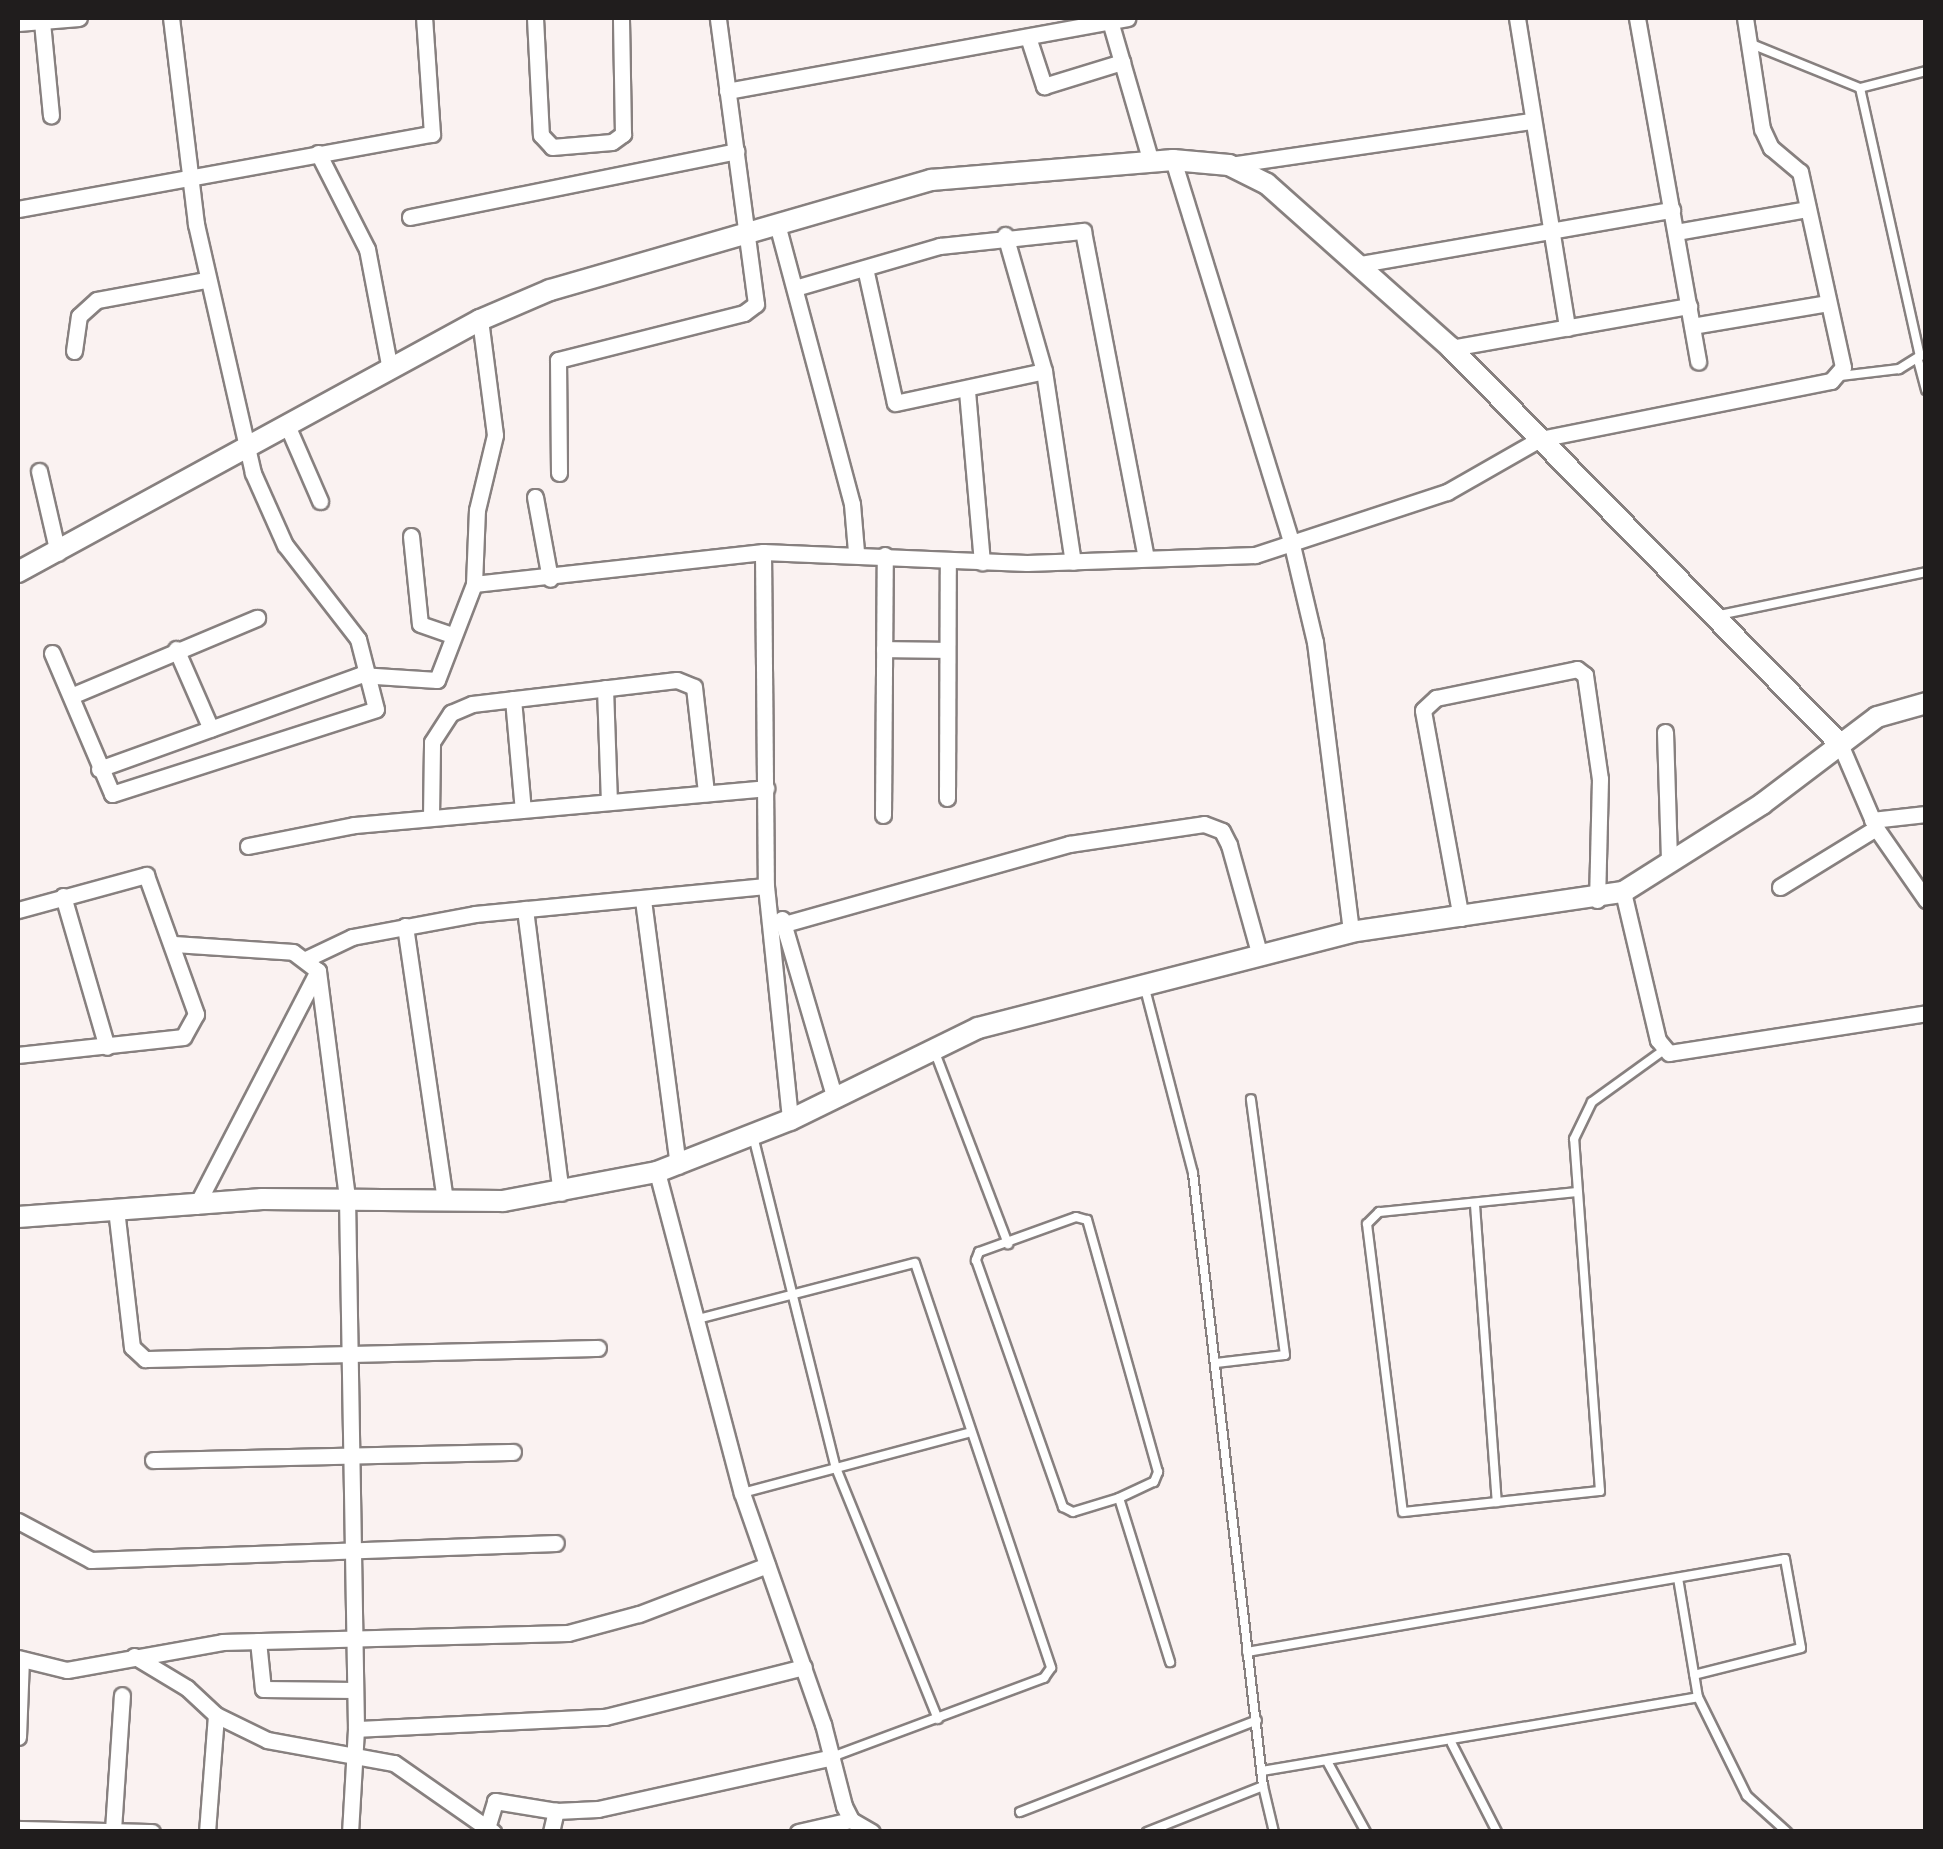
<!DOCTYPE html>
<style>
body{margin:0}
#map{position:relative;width:1943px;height:1849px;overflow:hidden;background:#faf2f1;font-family:Helvetica,sans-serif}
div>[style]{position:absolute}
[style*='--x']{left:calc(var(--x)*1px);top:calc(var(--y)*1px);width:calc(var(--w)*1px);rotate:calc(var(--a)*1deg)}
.roads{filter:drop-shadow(2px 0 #87807f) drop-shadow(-2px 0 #87807f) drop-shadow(0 2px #87807f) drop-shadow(0 -2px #87807f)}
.service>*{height:8px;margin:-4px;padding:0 4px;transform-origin:4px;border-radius:4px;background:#fff}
.minor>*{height:15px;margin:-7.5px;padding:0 7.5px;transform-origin:7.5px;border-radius:7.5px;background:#fff}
.tertiary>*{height:20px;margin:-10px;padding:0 10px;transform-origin:10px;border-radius:10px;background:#fff}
span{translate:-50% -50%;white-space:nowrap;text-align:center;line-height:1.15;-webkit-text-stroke:9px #faf2f1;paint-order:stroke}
.frame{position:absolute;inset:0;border:20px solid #201d1d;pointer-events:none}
</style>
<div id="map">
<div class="roads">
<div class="service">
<i style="--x:1749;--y:43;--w:120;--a:22.1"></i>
<i style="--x:1860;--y:88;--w:275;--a:77.4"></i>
<i style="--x:1920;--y:356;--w:25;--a:148"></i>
<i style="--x:1899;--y:369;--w:59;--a:173.2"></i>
<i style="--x:1860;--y:88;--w:68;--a:-14.4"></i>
<i style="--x:1918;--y:360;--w:31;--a:75"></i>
<i style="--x:1719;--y:615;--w:211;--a:-11.7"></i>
<i style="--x:1144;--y:985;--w:194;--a:75.4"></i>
<i style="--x:1193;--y:1173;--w:617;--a:83.49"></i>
<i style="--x:1263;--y:1786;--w:47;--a:76.6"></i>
<i style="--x:934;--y:1050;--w:208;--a:69.1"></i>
<i style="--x:753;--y:1136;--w:342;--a:76"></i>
<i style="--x:836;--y:1468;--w:271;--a:67.9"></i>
<i style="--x:1577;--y:1192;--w:199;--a:174.2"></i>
<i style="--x:1379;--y:1212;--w:17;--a:135"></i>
<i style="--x:1367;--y:1224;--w:290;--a:82.9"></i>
<i style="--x:1403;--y:1512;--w:198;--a:-6.1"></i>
<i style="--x:1600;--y:1491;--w:353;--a:-94.2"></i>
<i style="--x:1574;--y:1139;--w:41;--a:-64.1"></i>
<i style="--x:1592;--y:1102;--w:89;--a:-35.8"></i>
<i style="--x:1475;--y:1205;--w:298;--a:85.8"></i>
<i style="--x:694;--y:1320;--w:228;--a:-14.5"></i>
<i style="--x:915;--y:1263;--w:427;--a:71.4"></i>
<i style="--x:1051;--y:1668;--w:12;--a:125"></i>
<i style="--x:1044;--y:1678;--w:226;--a:159.6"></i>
<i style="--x:1216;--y:1363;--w:69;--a:-6.6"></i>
<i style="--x:1285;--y:1355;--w:258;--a:-97.6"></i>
<i style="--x:742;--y:1493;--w:233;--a:-14.9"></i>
<i style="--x:1119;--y:1498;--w:38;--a:-25"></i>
<i style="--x:1154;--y:1482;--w:11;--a:-68"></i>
<i style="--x:1158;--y:1472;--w:262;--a:-105.7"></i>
<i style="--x:1087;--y:1220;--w:11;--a:-165"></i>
<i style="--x:1076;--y:1217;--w:103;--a:160.2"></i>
<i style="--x:979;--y:1252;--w:9;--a:111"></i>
<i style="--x:976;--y:1260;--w:262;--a:70.6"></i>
<i style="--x:1063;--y:1507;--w:11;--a:27"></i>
<i style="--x:1073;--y:1512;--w:48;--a:-16.9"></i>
<i style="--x:1119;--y:1498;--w:172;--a:72.7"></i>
<i style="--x:1678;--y:1578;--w:121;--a:80.5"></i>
<i style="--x:1698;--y:1697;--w:110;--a:63.7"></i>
<i style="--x:1747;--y:1796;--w:54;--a:42"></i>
<i style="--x:1247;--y:1652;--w:546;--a:-9.81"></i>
<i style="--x:1785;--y:1559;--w:90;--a:79.8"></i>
<i style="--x:1801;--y:1648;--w:110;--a:165.8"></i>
<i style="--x:1452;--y:1744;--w:99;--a:62.9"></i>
<i style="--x:1328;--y:1763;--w:79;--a:61.2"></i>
<i style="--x:1262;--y:1771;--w:442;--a:-9.6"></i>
<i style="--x:1020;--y:1812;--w:254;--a:-21.2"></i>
<i style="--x:1147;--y:1832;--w:125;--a:-21.6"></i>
</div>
<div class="minor">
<i style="--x:535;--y:18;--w:117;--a:87.1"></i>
<i style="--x:541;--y:135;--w:16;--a:47"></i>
<i style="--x:552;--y:147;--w:60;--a:-4.8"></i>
<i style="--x:612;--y:142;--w:14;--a:-36"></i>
<i style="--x:623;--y:134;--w:116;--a:-91"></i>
<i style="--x:1517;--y:18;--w:314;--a:80.8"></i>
<i style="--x:1637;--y:18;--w:349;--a:79.9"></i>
<i style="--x:1110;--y:21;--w:147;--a:73.8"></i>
<i style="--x:42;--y:22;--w:94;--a:84.5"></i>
<i style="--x:18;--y:23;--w:61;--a:-4.7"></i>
<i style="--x:1028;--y:37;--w:52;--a:71.9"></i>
<i style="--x:1044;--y:86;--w:82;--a:-17.1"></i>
<i style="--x:727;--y:91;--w:407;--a:-10.3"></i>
<i style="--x:318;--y:153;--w:108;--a:63"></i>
<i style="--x:367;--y:249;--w:123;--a:79.2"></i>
<i style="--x:1173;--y:160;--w:403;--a:72.8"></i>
<i style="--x:1292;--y:545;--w:100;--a:76.7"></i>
<i style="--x:1315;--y:642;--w:292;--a:82.9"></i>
<i style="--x:1229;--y:165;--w:306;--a:-8.3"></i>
<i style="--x:18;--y:209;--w:421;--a:-10.3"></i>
<i style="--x:432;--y:134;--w:116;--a:-93.9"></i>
<i style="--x:410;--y:217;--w:333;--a:-11.4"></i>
<i style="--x:777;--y:224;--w:290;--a:75"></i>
<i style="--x:852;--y:504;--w:48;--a:85.2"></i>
<i style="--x:1676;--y:232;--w:134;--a:-9.9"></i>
<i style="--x:1005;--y:235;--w:141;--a:74"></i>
<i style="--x:1044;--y:371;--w:193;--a:81.4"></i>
<i style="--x:1361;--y:264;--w:316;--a:-9.9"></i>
<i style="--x:865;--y:268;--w:138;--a:77.5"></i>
<i style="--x:895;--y:403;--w:152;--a:-12.1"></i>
<i style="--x:795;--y:288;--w:151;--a:-16.2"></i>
<i style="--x:940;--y:246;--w:144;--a:-6"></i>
<i style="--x:1083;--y:231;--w:332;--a:79.1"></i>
<i style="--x:1692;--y:326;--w:138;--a:-9.6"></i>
<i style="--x:1451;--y:348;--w:242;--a:-10"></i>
<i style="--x:74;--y:351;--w:35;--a:-82"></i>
<i style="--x:79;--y:316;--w:24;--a:-42"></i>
<i style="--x:97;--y:300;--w:111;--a:-10.4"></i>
<i style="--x:967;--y:391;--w:172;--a:85"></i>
<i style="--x:287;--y:425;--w:83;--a:66.5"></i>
<i style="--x:39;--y:471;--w:84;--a:77"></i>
<i style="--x:559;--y:473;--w:113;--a:-90.5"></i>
<i style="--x:558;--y:360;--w:192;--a:-14.2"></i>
<i style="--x:744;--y:313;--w:15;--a:-37"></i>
<i style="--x:756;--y:304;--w:289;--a:-97.6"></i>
<i style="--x:535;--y:497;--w:83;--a:79.6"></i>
<i style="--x:411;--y:536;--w:88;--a:84.2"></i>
<i style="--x:420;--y:624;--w:31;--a:19"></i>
<i style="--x:763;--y:552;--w:334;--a:89.5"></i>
<i style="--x:474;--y:584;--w:291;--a:-6.3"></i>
<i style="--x:763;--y:552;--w:264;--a:2.4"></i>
<i style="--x:1027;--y:563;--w:228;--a:-2"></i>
<i style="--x:1255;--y:555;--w:202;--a:-18.2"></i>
<i style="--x:1447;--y:492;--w:107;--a:-29.7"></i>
<i style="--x:1540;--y:439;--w:297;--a:-11.3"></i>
<i style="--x:1831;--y:381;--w:18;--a:-49"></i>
<i style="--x:1843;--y:367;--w:200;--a:-102.4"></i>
<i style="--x:1800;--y:172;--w:38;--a:-140"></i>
<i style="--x:1771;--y:148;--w:21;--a:-115"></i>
<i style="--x:1762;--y:129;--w:112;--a:-98.7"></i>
<i style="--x:176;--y:649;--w:87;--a:66.4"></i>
<i style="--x:884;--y:649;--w:62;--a:0.9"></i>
<i style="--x:52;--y:653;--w:153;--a:66.9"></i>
<i style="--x:112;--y:794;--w:277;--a:-17.8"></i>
<i style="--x:376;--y:709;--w:72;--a:-104.4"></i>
<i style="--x:358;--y:639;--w:119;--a:-127.8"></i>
<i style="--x:285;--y:545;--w:79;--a:-114"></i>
<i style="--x:253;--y:473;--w:255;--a:-102.9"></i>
<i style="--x:196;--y:224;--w:208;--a:-96.9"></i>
<i style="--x:605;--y:688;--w:114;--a:88"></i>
<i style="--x:71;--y:696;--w:202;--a:-22.8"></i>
<i style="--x:513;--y:699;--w:111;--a:84.9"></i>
<i style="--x:1665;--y:732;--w:127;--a:88.2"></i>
<i style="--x:1840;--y:744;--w:91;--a:66.8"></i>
<i style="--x:1876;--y:828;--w:88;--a:55.2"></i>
<i style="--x:99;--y:769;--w:277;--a:-19.8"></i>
<i style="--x:360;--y:675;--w:77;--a:3.7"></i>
<i style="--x:437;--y:680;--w:103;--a:-68.9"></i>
<i style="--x:474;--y:584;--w:74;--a:-87.7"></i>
<i style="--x:477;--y:510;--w:77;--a:-76.5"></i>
<i style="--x:495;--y:435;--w:116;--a:-97.4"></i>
<i style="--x:947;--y:798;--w:238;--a:-89.8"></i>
<i style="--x:883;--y:815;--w:260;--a:-89.6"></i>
<i style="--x:431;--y:817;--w:75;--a:-89.2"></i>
<i style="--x:432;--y:742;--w:35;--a:-57"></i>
<i style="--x:451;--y:713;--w:23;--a:-23"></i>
<i style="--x:472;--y:704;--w:206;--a:-6.7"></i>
<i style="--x:677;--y:680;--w:18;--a:22"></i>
<i style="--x:694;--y:687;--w:107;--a:83.5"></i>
<i style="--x:1872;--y:820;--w:54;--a:-6.3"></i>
<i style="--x:248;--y:846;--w:108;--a:-11.2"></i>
<i style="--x:354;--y:825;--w:414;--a:-5.1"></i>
<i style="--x:1780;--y:887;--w:113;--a:-31.6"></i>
<i style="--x:1623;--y:892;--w:152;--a:76.7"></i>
<i style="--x:1658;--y:1040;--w:17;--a:50"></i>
<i style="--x:1669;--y:1053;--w:260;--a:-8.8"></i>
<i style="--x:63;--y:896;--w:157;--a:73.8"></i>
<i style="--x:643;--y:900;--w:268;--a:82.5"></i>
<i style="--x:525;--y:909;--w:286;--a:82.8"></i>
<i style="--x:18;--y:910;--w:133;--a:-15.3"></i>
<i style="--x:146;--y:875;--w:148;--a:70.2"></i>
<i style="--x:196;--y:1014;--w:26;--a:119"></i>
<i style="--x:183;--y:1037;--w:166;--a:173.8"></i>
<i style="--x:1461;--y:918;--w:211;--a:-100.4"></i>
<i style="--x:1423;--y:710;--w:18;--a:-43"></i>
<i style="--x:1436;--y:698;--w:144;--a:-11.6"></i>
<i style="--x:1577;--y:669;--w:10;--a:37"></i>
<i style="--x:1585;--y:675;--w:105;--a:81.8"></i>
<i style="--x:1600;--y:779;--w:121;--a:91.4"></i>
<i style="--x:782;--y:919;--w:188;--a:73.6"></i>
<i style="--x:788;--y:923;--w:292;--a:-15.7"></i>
<i style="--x:1069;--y:844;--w:136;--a:-8.4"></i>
<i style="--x:1204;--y:824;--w:19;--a:21"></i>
<i style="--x:1222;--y:831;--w:16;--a:63"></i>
<i style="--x:1229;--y:845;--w:115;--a:74.4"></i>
<i style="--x:405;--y:926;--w:278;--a:81.7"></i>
<i style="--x:174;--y:944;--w:119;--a:3.8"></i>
<i style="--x:293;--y:952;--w:31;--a:37"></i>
<i style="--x:318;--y:971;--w:228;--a:82.7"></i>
<i style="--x:347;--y:1197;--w:532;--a:89.03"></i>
<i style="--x:356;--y:1729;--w:103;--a:93.3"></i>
<i style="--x:308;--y:958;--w:49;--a:-25.5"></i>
<i style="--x:352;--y:937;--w:125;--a:-10.6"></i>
<i style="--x:475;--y:914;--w:292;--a:-5.5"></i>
<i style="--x:766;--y:886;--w:235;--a:84.1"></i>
<i style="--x:657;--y:1172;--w:332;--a:75.2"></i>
<i style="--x:742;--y:1493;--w:245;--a:70.7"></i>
<i style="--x:823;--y:1724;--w:85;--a:75.6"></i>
<i style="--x:844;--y:1806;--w:16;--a:63"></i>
<i style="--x:851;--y:1820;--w:24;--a:30"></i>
<i style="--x:196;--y:1206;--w:265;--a:-62.6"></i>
<i style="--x:116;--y:1209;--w:139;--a:83.4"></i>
<i style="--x:132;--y:1347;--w:18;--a:43"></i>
<i style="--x:145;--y:1359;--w:453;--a:-1.4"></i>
<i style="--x:153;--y:1460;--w:360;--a:-1.3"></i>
<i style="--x:18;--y:1521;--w:83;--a:28.1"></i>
<i style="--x:91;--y:1560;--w:465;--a:-2.1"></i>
<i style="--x:258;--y:1641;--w:48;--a:84.1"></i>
<i style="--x:263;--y:1689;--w:92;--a:0.6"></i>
<i style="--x:134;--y:1656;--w:62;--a:31.1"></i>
<i style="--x:187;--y:1688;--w:40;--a:43"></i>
<i style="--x:216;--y:1715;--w:57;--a:26.1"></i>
<i style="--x:267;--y:1740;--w:129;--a:10.3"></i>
<i style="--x:394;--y:1763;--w:121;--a:34.9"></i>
<i style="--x:18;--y:1658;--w:50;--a:13.8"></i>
<i style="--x:67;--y:1670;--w:158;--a:-10.2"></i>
<i style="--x:222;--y:1642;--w:346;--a:-1.5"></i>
<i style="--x:568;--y:1633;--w:73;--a:-15"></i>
<i style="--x:639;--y:1614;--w:137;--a:-20.9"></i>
<i style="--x:356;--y:1729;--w:249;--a:-2.8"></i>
<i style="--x:605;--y:1717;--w:205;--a:-14.1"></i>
<i style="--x:18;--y:1737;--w:77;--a:-87.8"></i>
<i style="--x:487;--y:1828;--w:28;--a:-73"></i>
<i style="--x:495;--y:1801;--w:62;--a:9.3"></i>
<i style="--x:556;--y:1811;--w:42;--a:-2.7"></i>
<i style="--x:598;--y:1809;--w:240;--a:-12.5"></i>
<i style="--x:18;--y:1829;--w:134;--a:1.3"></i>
<i style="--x:113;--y:1830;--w:135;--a:-86.2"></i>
<i style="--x:207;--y:1832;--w:117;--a:-85.6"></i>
<i style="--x:551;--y:1832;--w:22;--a:-77"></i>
<i style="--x:798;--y:1832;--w:54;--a:-12.8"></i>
</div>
<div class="tertiary">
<i style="--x:18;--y:572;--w:526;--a:-28.61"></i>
<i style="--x:480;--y:320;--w:76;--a:-23.2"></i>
<i style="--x:550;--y:290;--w:397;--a:-16.1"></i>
<i style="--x:931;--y:180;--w:243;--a:-4.7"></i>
<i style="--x:1173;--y:160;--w:56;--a:5.1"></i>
<i style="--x:1229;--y:165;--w:42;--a:26.6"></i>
<i style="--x:1267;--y:184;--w:246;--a:41.7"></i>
<i style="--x:1451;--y:348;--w:555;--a:45.51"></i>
<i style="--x:18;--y:1217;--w:245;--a:-4.2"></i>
<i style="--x:262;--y:1199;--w:241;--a:0.5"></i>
<i style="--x:503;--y:1201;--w:157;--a:-10.7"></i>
<i style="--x:657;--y:1172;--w:143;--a:-21.4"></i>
<i style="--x:790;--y:1120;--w:209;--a:-26.1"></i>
<i style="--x:978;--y:1028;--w:385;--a:-14.4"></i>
<i style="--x:1351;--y:932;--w:275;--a:-8.4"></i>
<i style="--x:1623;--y:892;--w:165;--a:-32.3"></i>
<i style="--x:1762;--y:804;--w:144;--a:-37.1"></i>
<i style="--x:1877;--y:717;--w:51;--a:-15.9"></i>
</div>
</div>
<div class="frame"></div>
</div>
